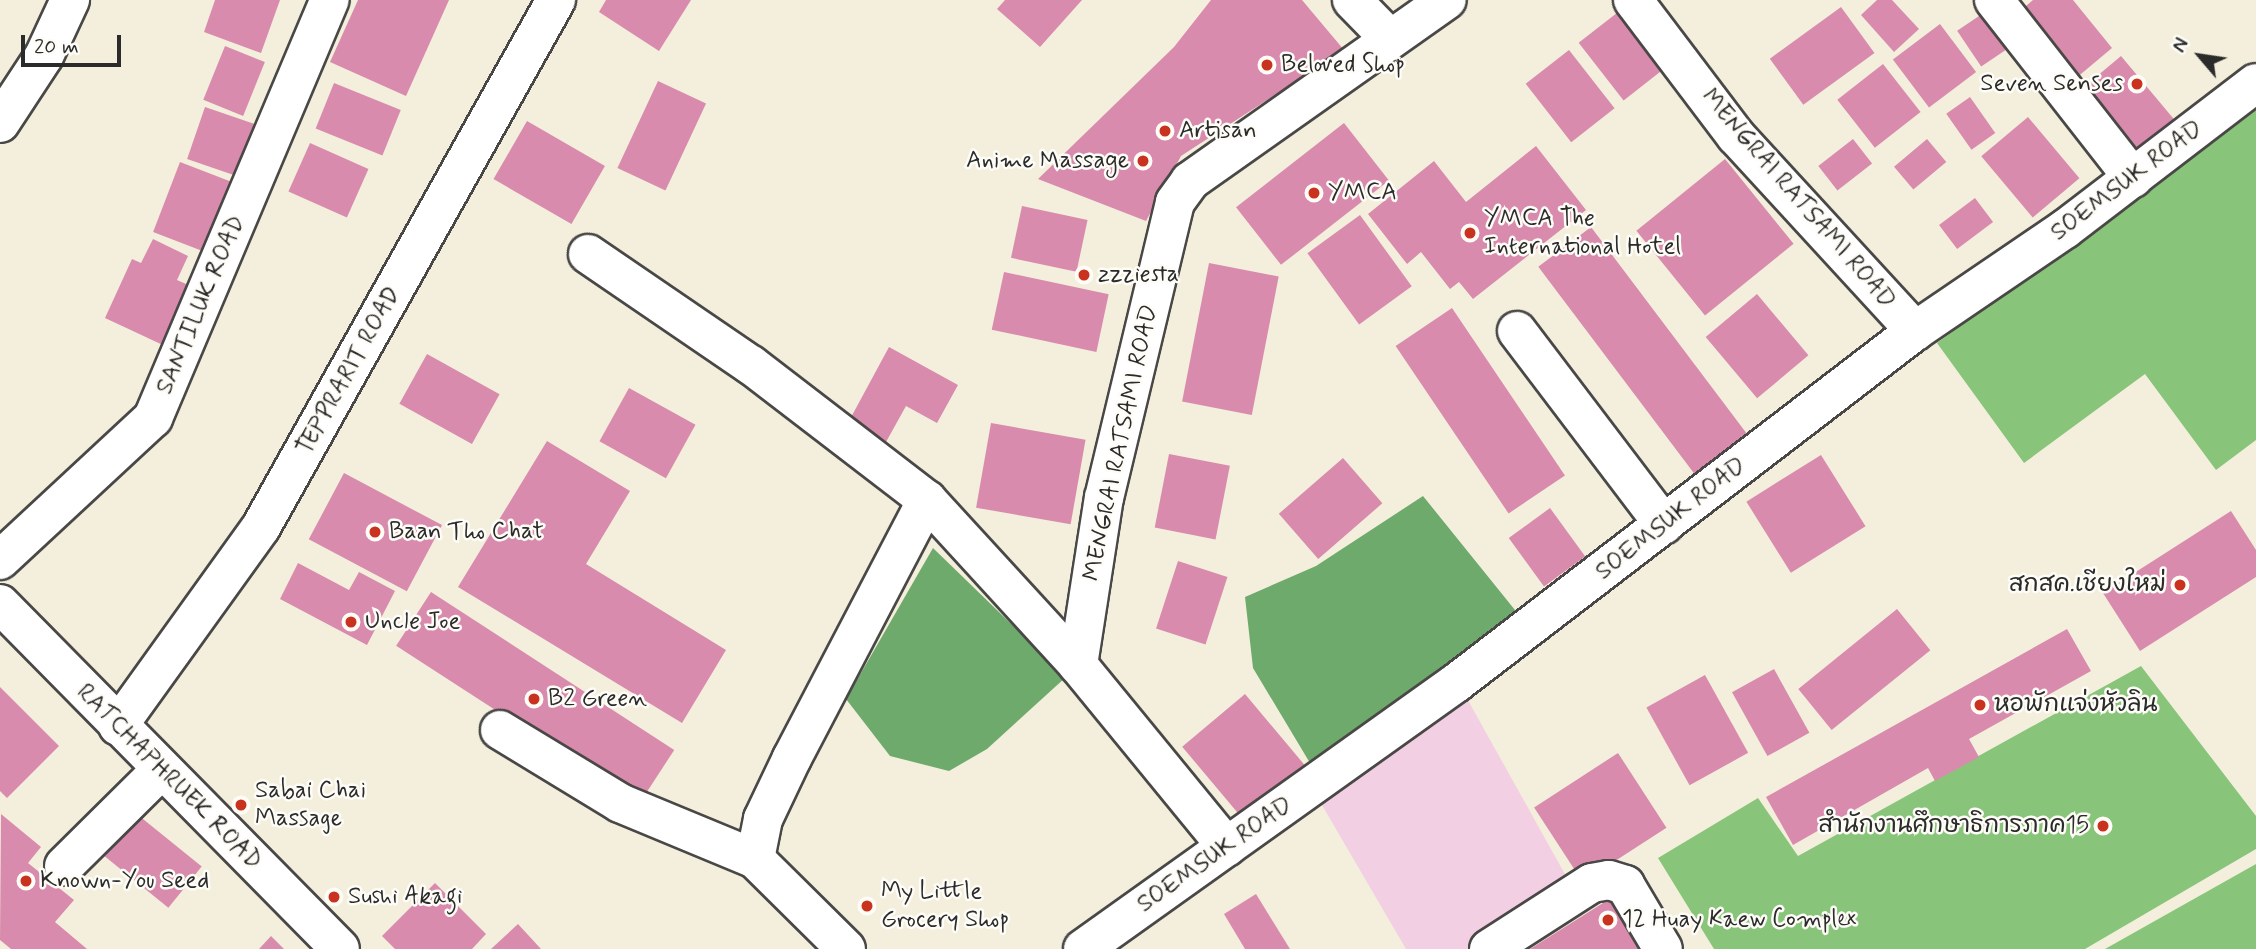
<!DOCTYPE html>
<meta charset="utf-8">
<style>
body{margin:0}
#map{position:relative;width:2256px;height:949px;overflow:hidden;background:#f3efdc;font-family:Mynerve,"Playpen Sans Thai",sans-serif}
div>[style]{position:absolute}
[style*='--x']{left:calc(var(--x)*1px);top:calc(var(--y)*1px);width:calc(var(--w)*1px);rotate:calc(var(--a)*1deg)}
.built>*{inset:0;background:#f2cfe2}
.green>*{inset:0;background:#88c57b}
.forest>*{inset:0;background:#6eaa6b}
.building>*{inset:0;background:#d98bad;transform-origin:0 0}
.roads{filter:drop-shadow(2px 0 #494846) drop-shadow(-2px 0 #494846) drop-shadow(0 2px #494846) drop-shadow(0 -2px #494846)}
.minor>*{height:38px;margin:-19px;padding:0 19px;transform-origin:19px;border-radius:19px;background:#fff}
.dots>*{width:19px;height:19px;translate:-50% -50%;box-sizing:border-box;border:4px solid #fdfcf7;border-radius:50%}
span{translate:-50% -50%;white-space:nowrap;text-align:center;line-height:1.15;-webkit-text-stroke:5px #fdfcf7;paint-order:stroke}
.poi-label{font-size:24px;color:#2b2b2b}
.left{translate:0 -50%;text-align:left}
.right{translate:-100% -50%;text-align:right}
.street-label{font-size:24px;color:#2b2b2b}
.north{position:absolute;left:2165px;top:21px;width:70px;height:70px;-webkit-text-stroke:5px #fdfcf7;paint-order:stroke;rotate:299deg;font-size:19px;font-weight:700;line-height:28px;text-align:center;color:#2b2b2b}
.north::after{content:'';display:block;margin:auto;width:24px;height:32px;background:#2b2b2b;clip-path:polygon(50% 0,100% 100%,50% 72%,0 100%)}
.scale{position:absolute;left:21px;top:35px;width:100px;height:32px;box-sizing:border-box;border:4px solid #2b2b2b;border-top:0;padding-left:9px;font-size:21px;line-height:24px;white-space:nowrap;color:#2b2b2b;-webkit-text-stroke:5px #fdfcf7;paint-order:stroke}
</style>
<div id="map">
<div class="built">
<i style="clip-path:polygon(1460px 686px,1576px 894px,1491px 949px,1406px 949px,1312px 788px)"></i>
</div>
<div class="green">
<i style="clip-path:polygon(2256px 107px,2256px 440px,2216px 470px,2145px 374px,2024px 463px,1937px 343px)"></i>
<i style="clip-path:polygon(2141px 666px,2256px 816px,2256px 849px,2085px 949px,1714px 949px,1658px 858px,1758px 798px,1798px 856px)"></i>
<i style="clip-path:polygon(2256px 864px,2256px 949px,2105px 949px)"></i>
</div>
<div class="forest">
<i style="clip-path:polygon(1423px 496px,1519px 615px,1313px 768px,1253px 668px,1245px 597px,1316px 566px)"></i>
<i style="clip-path:polygon(933px 548px,1066px 677px,987px 749px,949px 771px,890px 756px,846px 699px)"></i>
</div>
<div class="building">
<i style="clip-path:polygon(215px 0,280px 0,261px 53px,204px 32px)"></i>
<i style="clip-path:polygon(358px 0,449px 0,406px 96px,330px 62px)"></i>
<i style="clip-path:polygon(606px 0,691px 0,659px 51px,599px 12px)"></i>
<i style="clip-path:polygon(1005px 0,1082px 0,1040px 47px,997px 9px)"></i>
<i style="clip-path:polygon(1211px 0,1302px 0,1344px 50px,1181px 156px,1146px 221px,1038px 179px,1174px 47px)"></i>
<i style="clip-path:polygon(1877px 0,1892px 0,1919px 29px,1894px 52px,1861px 15px)"></i>
<i style="clip-path:polygon(2033px 0,2073px 0,2112px 48px,2069px 84px,2013px 17px)"></i>
<i style="left:1841px;top:7px;width:57px;height:88px;rotate:54deg"></i>
<i style="left:1622px;top:9px;width:73px;height:55px;rotate:52deg"></i>
<i style="left:1982px;top:14px;width:43px;height:30px;rotate:56deg"></i>
<i style="left:1940px;top:24px;width:60px;height:59px;rotate:53deg"></i>
<i style="left:225px;top:46px;width:43px;height:58px;rotate:22deg"></i>
<i style="left:1569px;top:50px;width:74px;height:55px;rotate:52deg"></i>
<i style="left:2121px;top:56px;width:87px;height:56px;rotate:50deg"></i>
<i style="left:1883px;top:64px;width:61px;height:58px;rotate:52deg"></i>
<i style="left:658px;top:81px;width:53px;height:96px;rotate:25deg"></i>
<i style="left:334px;top:83px;width:72px;height:49px;rotate:22deg"></i>
<i style="left:1970px;top:97px;width:44px;height:29px;rotate:55deg"></i>
<i style="left:205px;top:107px;width:60px;height:55px;rotate:19deg"></i>
<i style="left:2028px;top:117px;width:80px;height:61px;rotate:50deg"></i>
<i style="left:527px;top:121px;width:90px;height:67px;rotate:30deg"></i>
<i style="left:1344px;top:123px;width:73px;height:137px;rotate:52deg"></i>
<i style="left:1853px;top:139px;width:31px;height:44px;rotate:52deg"></i>
<i style="left:1927px;top:139px;width:30px;height:43px;rotate:50deg"></i>
<i style="left:310px;top:143px;width:64px;height:53px;rotate:24deg"></i>
<i style="clip-path:polygon(1536px 146px,1586px 210px,1473px 299px,1459px 282px,1450px 289px,1421px 252px,1407px 264px,1368px 214px,1434px 161px,1466px 202px)"></i>
<i style="left:1725px;top:159px;width:109px;height:114px;rotate:51deg"></i>
<i style="left:180px;top:162px;width:66px;height:75px;rotate:21deg"></i>
<i style="left:1975px;top:198px;width:30px;height:45px;rotate:53deg"></i>
<i style="left:1022px;top:206px;width:67px;height:53px;rotate:12deg"></i>
<i style="left:1360px;top:215px;width:88px;height:65px;rotate:54deg"></i>
<i style="left:1591px;top:227px;width:264px;height:66px;rotate:53deg"></i>
<i style="clip-path:polygon(153px 239px,188px 256px,177px 280px,193px 287px,165px 346px,105px 318px,132px 259px,141px 263px)"></i>
<i style="left:1209px;top:263px;width:71px;height:141px;rotate:11deg"></i>
<i style="left:1004px;top:272px;width:107px;height:59px;rotate:12deg"></i>
<i style="left:1757px;top:294px;width:80px;height:67px;rotate:50deg"></i>
<i style="left:1452px;top:308px;width:202px;height:68px;rotate:56deg"></i>
<i style="clip-path:polygon(889px 347px,958px 385px,937px 423px,906px 406px,886px 442px,849px 421px)"></i>
<i style="left:427px;top:354px;width:83px;height:57px;rotate:29deg"></i>
<i style="left:629px;top:388px;width:76px;height:61px;rotate:29deg"></i>
<i style="left:991px;top:423px;width:96px;height:86px;rotate:10deg"></i>
<i style="clip-path:polygon(547px 441px,630px 491px,586px 564px,726px 650px,682px 723px,458px 587px)"></i>
<i style="left:1169px;top:454px;width:62px;height:75px;rotate:11deg"></i>
<i style="left:1821px;top:455px;width:84px;height:88px;rotate:58deg"></i>
<i style="left:1343px;top:458px;width:60px;height:85px;rotate:49deg"></i>
<i style="left:344px;top:473px;width:111px;height:75px;rotate:28deg"></i>
<i style="left:1550px;top:508px;width:60px;height:51px;rotate:54deg"></i>
<i style="clip-path:polygon(2231px 511px,2256px 550px,2256px 577px,2140px 651px,2103px 593px)"></i>
<i style="left:1178px;top:561px;width:52px;height:71px;rotate:18deg"></i>
<i style="clip-path:polygon(298px 563px,349px 590px,359px 572px,395px 591px,367px 645px,280px 599px)"></i>
<i style="left:431px;top:592px;width:290px;height:64px;rotate:33deg"></i>
<i style="left:1897px;top:609px;width:53px;height:127px;rotate:51deg"></i>
<i style="clip-path:polygon(2067px 629px,2091px 671px,1969px 739px,1979px 757px,1935px 781px,1928px 768px,1793px 845px,1766px 797px)"></i>
<i style="left:1774px;top:669px;width:73px;height:48px;rotate:61deg"></i>
<i style="left:1705px;top:675px;width:89px;height:67px;rotate:61deg"></i>
<i style="clip-path:polygon(0 687px,59px 746px,7px 798px,0 791px)"></i>
<i style="left:1245px;top:694px;width:97px;height:82px;rotate:50deg"></i>
<i style="left:1618px;top:753px;width:89px;height:100px;rotate:57deg"></i>
<i style="clip-path:polygon(1px 814px,41px 847px,28px 863px,74px 900px,55px 922px,87px 949px,11px 949px,0 940px)"></i>
<i style="left:138px;top:815px;width:82px;height:53px;rotate:39deg"></i>
<i style="clip-path:polygon(435px 883px,486px 934px,472px 949px,395px 949px,382px 936px)"></i>
<i style="clip-path:polygon(1622px 891px,1656px 949px,1530px 949px)"></i>
<i style="clip-path:polygon(1256px 894px,1290px 949px,1245px 949px,1224px 914px)"></i>
<i style="clip-path:polygon(518px 924px,541px 949px,491px 949px)"></i>
<i style="clip-path:polygon(271px 936px,284px 949px,259px 949px)"></i>
</div>
<div class="roads">
<div class="minor">
<i style="--x:1352;--y:0;--w:54;--a:45.7"></i>
<i style="--x:1633;--y:0;--w:171;--a:52.9"></i>
<i style="--x:1736;--y:136;--w:265;--a:47.4"></i>
<i style="--x:1994;--y:0;--w:226;--a:52"></i>
<i style="--x:0;--y:123;--w:80;--a:-56.7"></i>
<i style="--x:44;--y:56;--w:62;--a:-65.1"></i>
<i style="--x:588;--y:254;--w:197;--a:34.3"></i>
<i style="--x:751;--y:365;--w:222;--a:37.5"></i>
<i style="--x:927;--y:500;--w:224;--a:47.5"></i>
<i style="--x:1078;--y:665;--w:235;--a:50.7"></i>
<i style="--x:1517;--y:331;--w:243;--a:52.8"></i>
<i style="--x:0;--y:560;--w:209;--a:-42.9"></i>
<i style="--x:153;--y:418;--w:454;--a:-67.1"></i>
<i style="--x:0;--y:604;--w:484;--a:45.4"></i>
<i style="--x:1078;--y:665;--w:169;--a:-81.2"></i>
<i style="--x:1104;--y:498;--w:304;--a:-76.5"></i>
<i style="--x:1175;--y:202;--w:26;--a:-54"></i>
<i style="--x:1190;--y:181;--w:314;--a:-35.2"></i>
<i style="--x:118;--y:726;--w:245;--a:-54.3"></i>
<i style="--x:261;--y:527;--w:604;--a:-60.76"></i>
<i style="--x:500;--y:730;--w:140;--a:31.3"></i>
<i style="--x:620;--y:803;--w:146;--a:22.5"></i>
<i style="--x:64;--y:866;--w:136;--a:-44.7"></i>
<i style="--x:846;--y:949;--w:128;--a:-135.3"></i>
<i style="--x:755;--y:859;--w:41;--a:-78.7"></i>
<i style="--x:763;--y:819;--w:68;--a:-64.6"></i>
<i style="--x:792;--y:758;--w:291;--a:-62.4"></i>
<i style="--x:1083;--y:949;--w:458;--a:-35.5"></i>
<i style="--x:1456;--y:683;--w:578;--a:-37.48"></i>
<i style="--x:1915;--y:331;--w:181;--a:-34.2"></i>
<i style="--x:2065;--y:229;--w:240;--a:-37.4"></i>
<i style="--x:1489;--y:949;--w:122;--a:-32.7"></i>
<i style="--x:1592;--y:883;--w:17;--a:-10"></i>
<i style="--x:1609;--y:880;--w:17;--a:17"></i>
<i style="--x:1625;--y:885;--w:74;--a:59.3"></i>
</div>
</div>
<div class="dots">
<i style="left:1267px;top:65px;background:#c8321e"></i>
<i style="left:2137px;top:84px;background:#c8321e"></i>
<i style="left:1165px;top:131px;background:#c8321e"></i>
<i style="left:1143px;top:161px;background:#c8321e"></i>
<i style="left:1314px;top:193px;background:#c8321e"></i>
<i style="left:1470px;top:233px;background:#c8321e"></i>
<i style="left:1084px;top:275px;background:#c8321e"></i>
<i style="left:375px;top:532px;background:#c8321e"></i>
<i style="left:2180px;top:585px;background:#c8321e"></i>
<i style="left:351px;top:622px;background:#c8321e"></i>
<i style="left:534px;top:699px;background:#c8321e"></i>
<i style="left:1980px;top:705px;background:#c8321e"></i>
<i style="left:241px;top:805px;background:#c8321e"></i>
<i style="left:2103px;top:826px;background:#c8321e"></i>
<i style="left:26px;top:881px;background:#c8321e"></i>
<i style="left:334px;top:897px;background:#c8321e"></i>
<i style="left:867px;top:906px;background:#c8321e"></i>
<i style="left:1608px;top:920px;background:#c8321e"></i>
</div>
<div class="poi-label">
<span class="left" style="left:1281px;top:65px">Beloved Shop</span>
<span class="right" style="left:2123px;top:84px">Seven Senses</span>
<span class="left" style="left:1179px;top:131px">Artisan</span>
<span class="right" style="left:1129px;top:161px">Anime Massage</span>
<span class="left" style="left:1328px;top:193px">YMCA</span>
<span class="left" style="left:1484px;top:233px">YMCA The<br>International Hotel</span>
<span class="left" style="left:1098px;top:275px">zzziesta</span>
<span class="left" style="left:389px;top:532px">Baan Tho Chat</span>
<span class="right" style="left:2166px;top:585px">สกสค.เชียงใหม่</span>
<span class="left" style="left:365px;top:622px">Uncle Joe</span>
<span class="left" style="left:548px;top:699px">B2 Green</span>
<span class="left" style="left:1994px;top:705px">หอพักแจ่งหัวลิน</span>
<span class="left" style="left:255px;top:805px">Sabai Chai<br>Massage</span>
<span class="right" style="left:2089px;top:826px">สำนักงานศึกษาธิการภาค15</span>
<span class="left" style="left:40px;top:881px">Known-You Seed</span>
<span class="left" style="left:881px;top:906px">My Little<br>Grocery Shop</span>
<span class="left" style="left:348px;top:897px">Sushi Akagi</span>
<span class="left" style="left:1622px;top:920px">12 Huay Kaew Complex</span>
</div>
<div class="street-label">
<span style="left:2127px;top:181px;rotate:-37deg">SOEMSUK ROAD</span>
<span style="left:1798px;top:199px;rotate:49deg">MENGRAI RATSAMI ROAD</span>
<span style="left:201px;top:305px;rotate:-67deg">SANTILUK ROAD</span>
<span style="left:349px;top:371px;rotate:-61deg">TEPPRARIT ROAD</span>
<span style="left:1121px;top:443px;rotate:-78deg">MENGRAI RATSAMI ROAD</span>
<span style="left:1671px;top:519px;rotate:-38deg">SOEMSUK ROAD</span>
<span style="left:169px;top:777px;rotate:45deg">RATCHAPHRUEK ROAD</span>
<span style="left:1215px;top:855px;rotate:-35deg">SOEMSUK ROAD</span>
</div>
<div class="north">N</div>
<div class="scale">20 m</div>
</div>
